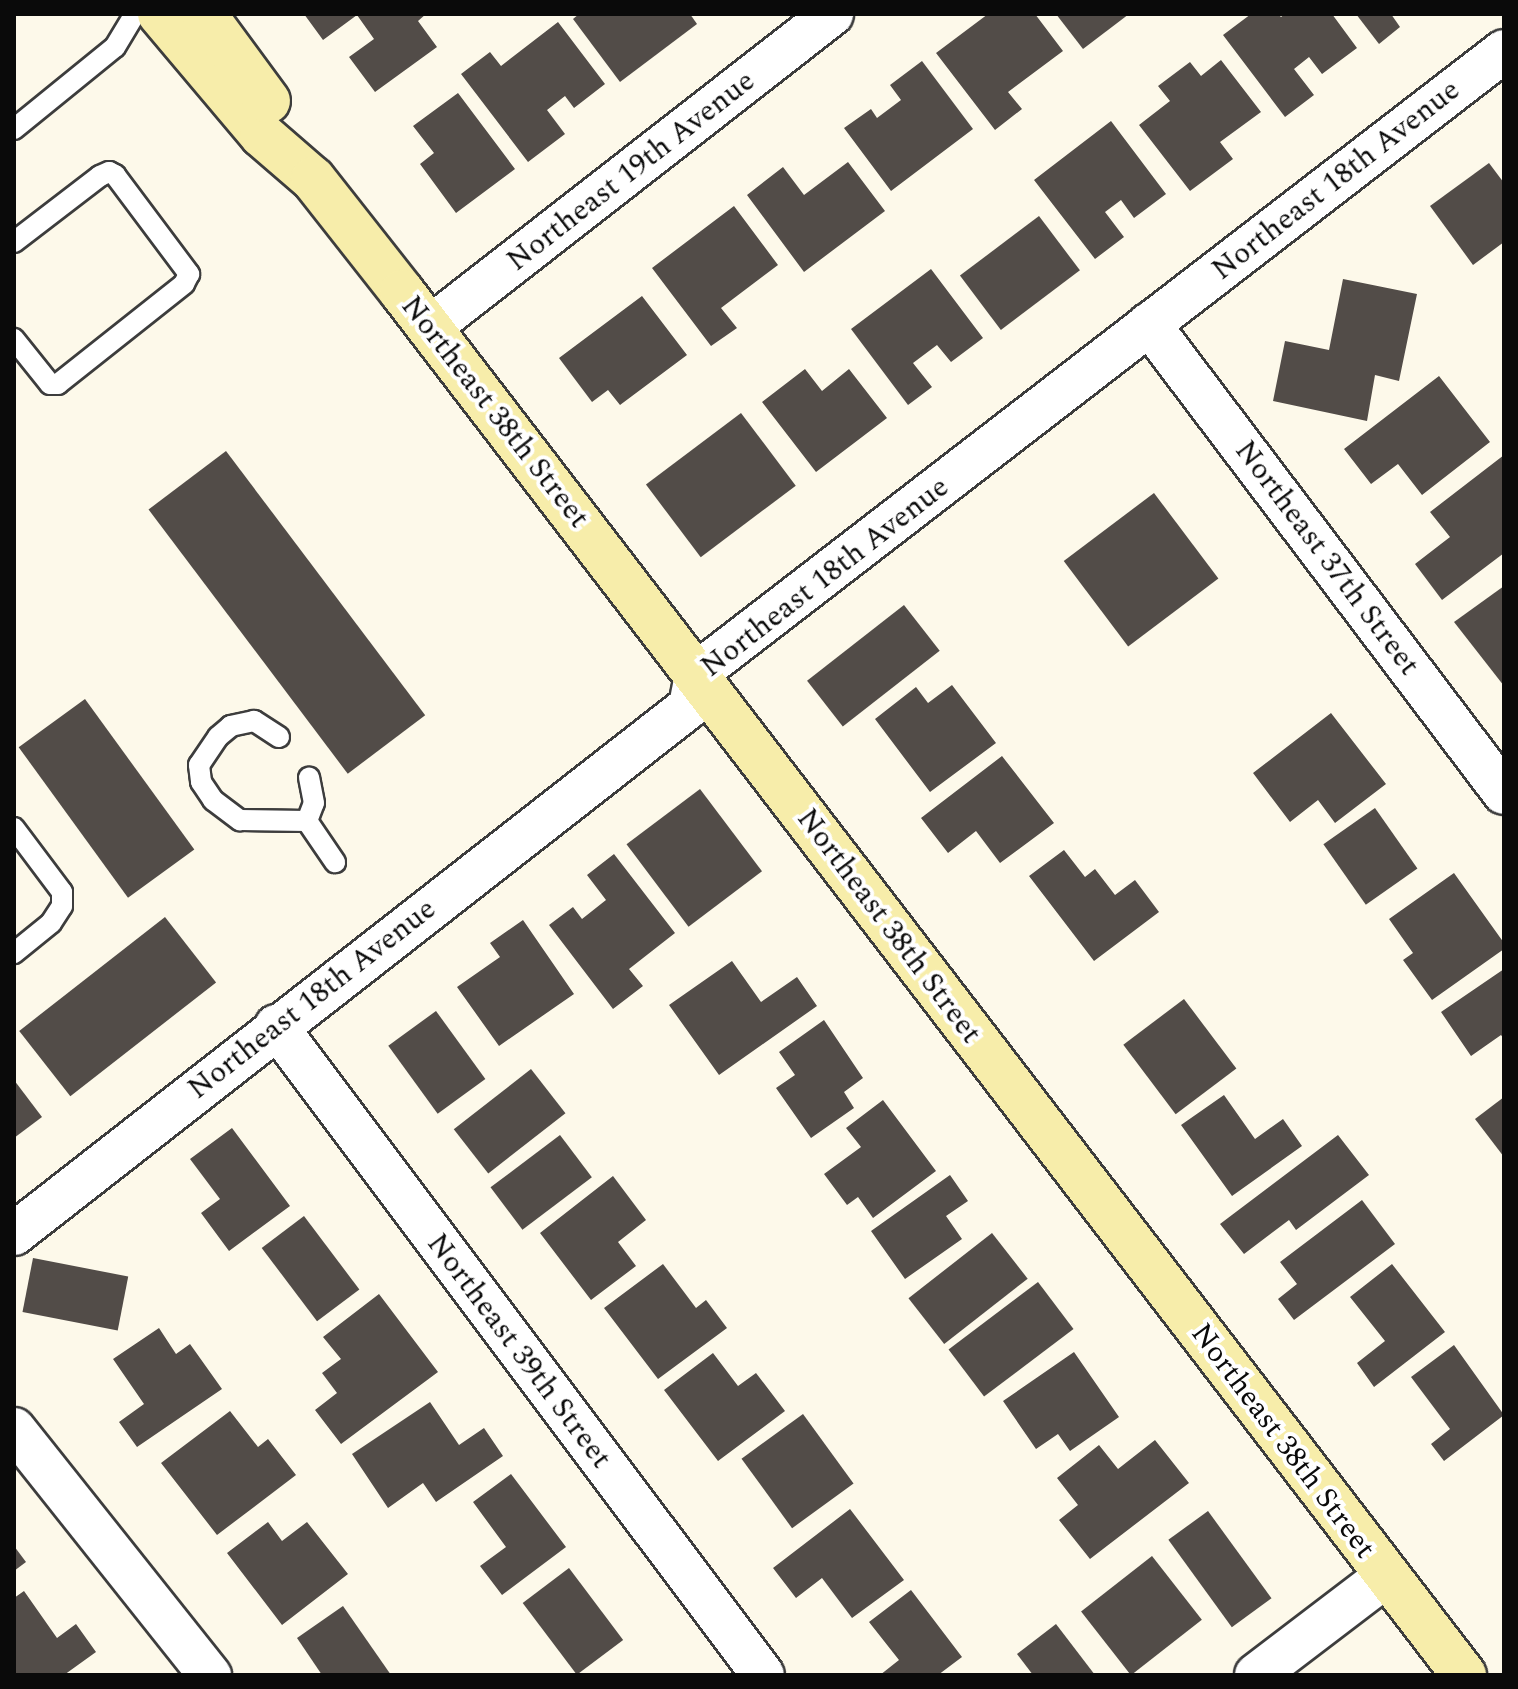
<!DOCTYPE html>
<style>
body{margin:0}
#map{position:relative;width:1518px;height:1689px;overflow:hidden;background:#fdf9ea;font-family:Spectral,serif}
div>[style]{position:absolute}
[style*='--x']{left:calc(var(--x)*1px);top:calc(var(--y)*1px);width:calc(var(--w)*1px);rotate:calc(var(--a)*1deg)}
.building>*{inset:0;background:#524c48;transform-origin:0 0}
.roads{filter:drop-shadow(2px 0 #3d3d3d) drop-shadow(-2px 0 #3d3d3d) drop-shadow(0 2px #3d3d3d) drop-shadow(0 -2px #3d3d3d)}
.lane>*{height:20px;margin:-10px;padding:0 10px;transform-origin:10px;border-radius:10px;background:#fff}
.street>*{height:42px;margin:-21px;padding:0 21px;transform-origin:21px;border-radius:21px;background:#fff}
.secondary>*{height:44px;margin:-22px;padding:0 22px;transform-origin:22px;border-radius:22px;background:#f7edaa}
span{translate:-50% -50%;white-space:nowrap;text-align:center;line-height:1.15;-webkit-text-stroke:8px #fff;paint-order:stroke}
.street-label{font-size:30px;color:#0a0a0a}
.frame{position:absolute;inset:0;border:16px solid #0a0a0a;pointer-events:none}
</style>
<div id="map">
<div class="building">
<i style="clip-path:polygon(304px 14px,426px 14px,418px 21px,437px 47px,375px 92px,349px 57px,374px 39px,357px 15px,323px 40px)"></i>
<i style="clip-path:polygon(579px 14px,690px 14px,697px 24px,620px 82px,573px 19px)"></i>
<i style="clip-path:polygon(988px 14px,1035px 14px,1063px 51px,1008px 92px,1022px 109px,995px 130px,936px 53px)"></i>
<i style="clip-path:polygon(1056px 14px,1129px 14px,1083px 49px)"></i>
<i style="clip-path:polygon(1251px 14px,1278px 14px,1281px 17px,1285px 14px,1332px 14px,1357px 48px,1322px 74px,1309px 57px,1294px 69px,1314px 95px,1285px 117px,1223px 35px)"></i>
<i style="clip-path:polygon(1356px 14px,1391px 14px,1400px 27px,1379px 44px)"></i>
<i style="clip-path:polygon(558px 22px,605px 84px,574px 108px,565px 96px,547px 110px,565px 134px,528px 162px,461px 74px,490px 52px,501px 66px)"></i>
<i style="clip-path:polygon(1221px 60px,1261px 112px,1220px 142px,1233px 159px,1190px 191px,1139px 125px,1170px 101px,1158px 86px,1190px 62px,1201px 76px)"></i>
<i style="clip-path:polygon(922px 61px,973px 129px,891px 191px,844px 128px,871px 109px,877px 118px,901px 100px,890px 85px)"></i>
<i style="clip-path:polygon(458px 93px,515px 169px,456px 213px,420px 164px,434px 153px,413px 126px)"></i>
<i style="clip-path:polygon(1111px 121px,1166px 194px,1134px 218px,1121px 200px,1105px 212px,1124px 237px,1095px 259px,1034px 180px)"></i>
<i style="clip-path:polygon(848px 162px,885px 211px,804px 272px,747px 195px,783px 167px,804px 195px)"></i>
<i style="clip-path:polygon(1489px 163px,1504px 183px,1504px 242px,1473px 265px,1430px 206px)"></i>
<i style="clip-path:polygon(734px 206px,778px 265px,721px 308px,737px 328px,711px 346px,652px 268px)"></i>
<i style="left:1039px;top:216px;width:68px;height:99px;rotate:53deg"></i>
<i style="clip-path:polygon(931px 269px,983px 338px,951px 362px,937px 345px,913px 363px,932px 387px,908px 405px,851px 329px)"></i>
<i style="clip-path:polygon(1343px 279px,1417px 294px,1399px 381px,1375px 375px,1367px 421px,1273px 401px,1285px 341px,1329px 350px)"></i>
<i style="clip-path:polygon(642px 296px,687px 355px,620px 405px,608px 390px,592px 402px,559px 358px)"></i>
<i style="clip-path:polygon(805px 369px,822px 391px,849px 369px,887px 418px,816px 472px,762px 402px)"></i>
<i style="clip-path:polygon(1439px 376px,1490px 442px,1422px 495px,1398px 464px,1371px 484px,1344px 449px)"></i>
<i style="left:741px;top:413px;width:91px;height:119px;rotate:53deg"></i>
<i style="left:226px;top:451px;width:331px;height:97px;rotate:53deg"></i>
<i style="clip-path:polygon(1504px 455px,1504px 553px,1442px 600px,1415px 564px,1450px 537px,1430px 512px)"></i>
<i style="left:1154px;top:493px;width:107px;height:113px;rotate:53deg"></i>
<i style="clip-path:polygon(1504px 586px,1504px 686px,1454px 622px)"></i>
<i style="left:904px;top:605px;width:58px;height:123px;rotate:52deg"></i>
<i style="clip-path:polygon(952px 685px,996px 743px,930px 792px,875px 719px,916px 687px,928px 703px)"></i>
<i style="left:85px;top:699px;width:186px;height:82px;rotate:54deg"></i>
<i style="clip-path:polygon(1331px 713px,1386px 784px,1335px 823px,1318px 800px,1290px 822px,1253px 773px)"></i>
<i style="clip-path:polygon(1002px 756px,1054px 823px,1000px 863px,976px 831px,948px 853px,921px 818px)"></i>
<i style="left:700px;top:789px;width:103px;height:92px;rotate:53deg"></i>
<i style="left:1375px;top:808px;width:74px;height:63px;rotate:55deg"></i>
<i style="clip-path:polygon(1064px 850px,1085px 877px,1095px 869px,1115px 895px,1135px 880px,1159px 912px,1094px 961px,1029px 876px)"></i>
<i style="clip-path:polygon(614px 854px,675px 933px,629px 969px,643px 986px,613px 1009px,549px 925px,573px 907px,582px 919px,606px 900px,587px 875px)"></i>
<i style="clip-path:polygon(1454px 873px,1504px 943px,1504px 949px,1432px 1000px,1403px 960px,1413px 953px,1389px 919px)"></i>
<i style="left:165px;top:917px;width:83px;height:185px;rotate:52deg"></i>
<i style="clip-path:polygon(523px 920px,574px 994px,499px 1046px,457px 987px,500px 957px,490px 943px)"></i>
<i style="clip-path:polygon(732px 961px,761px 1002px,797px 977px,817px 1006px,719px 1075px,669px 1005px)"></i>
<i style="clip-path:polygon(1504px 969px,1504px 1039px,1501px 1035px,1471px 1056px,1441px 1012px)"></i>
<i style="left:1184px;top:999px;width:87px;height:76px;rotate:53deg"></i>
<i style="left:436px;top:1011px;width:84px;height:59px;rotate:54deg"></i>
<i style="clip-path:polygon(824px 1020px,863px 1078px,844px 1092px,854px 1108px,811px 1138px,776px 1088px,795px 1075px,779px 1052px)"></i>
<i style="left:531px;top:1069px;width:56px;height:98px;rotate:52deg"></i>
<i style="clip-path:polygon(14px 1080px,42px 1117px,14px 1138px)"></i>
<i style="clip-path:polygon(1224px 1095px,1255px 1139px,1283px 1119px,1302px 1146px,1232px 1196px,1181px 1125px)"></i>
<i style="clip-path:polygon(1504px 1097px,1504px 1157px,1475px 1119px)"></i>
<i style="clip-path:polygon(883px 1100px,936px 1171px,873px 1218px,858px 1197px,847px 1205px,824px 1174px,861px 1147px,846px 1128px)"></i>
<i style="clip-path:polygon(232px 1128px,290px 1206px,229px 1251px,201px 1213px,220px 1199px,190px 1159px)"></i>
<i style="left:560px;top:1135px;width:53px;height:87px;rotate:53deg"></i>
<i style="clip-path:polygon(1338px 1135px,1369px 1175px,1296px 1230px,1289px 1220px,1244px 1254px,1220px 1224px)"></i>
<i style="clip-path:polygon(950px 1175px,968px 1201px,946px 1216px,962px 1239px,905px 1279px,871px 1231px)"></i>
<i style="clip-path:polygon(613px 1176px,646px 1220px,618px 1242px,636px 1266px,591px 1300px,540px 1233px)"></i>
<i style="clip-path:polygon(1362px 1200px,1395px 1244px,1294px 1320px,1278px 1299px,1297px 1284px,1280px 1262px)"></i>
<i style="left:304px;top:1216px;width:92px;height:53px;rotate:53deg"></i>
<i style="left:992px;top:1233px;width:58px;height:106px;rotate:52deg"></i>
<i style="left:33px;top:1258px;width:97px;height:55px;rotate:11deg"></i>
<i style="clip-path:polygon(663px 1264px,696px 1308px,706px 1300px,727px 1328px,658px 1379px,604px 1308px)"></i>
<i style="clip-path:polygon(1392px 1264px,1445px 1332px,1374px 1387px,1357px 1363px,1385px 1341px,1350px 1297px)"></i>
<i style="left:1038px;top:1282px;width:59px;height:112px;rotate:53deg"></i>
<i style="clip-path:polygon(379px 1294px,438px 1372px,341px 1444px,315px 1410px,337px 1393px,322px 1373px,341px 1359px,323px 1337px)"></i>
<i style="clip-path:polygon(159px 1328px,176px 1354px,190px 1344px,222px 1389px,137px 1447px,119px 1422px,144px 1404px,113px 1359px)"></i>
<i style="clip-path:polygon(1454px 1345px,1504px 1415px,1444px 1461px,1431px 1444px,1450px 1429px,1411px 1377px)"></i>
<i style="clip-path:polygon(1074px 1352px,1119px 1417px,1070px 1451px,1058px 1434px,1036px 1449px,1003px 1401px)"></i>
<i style="clip-path:polygon(713px 1353px,738px 1386px,756px 1373px,785px 1411px,718px 1461px,664px 1390px)"></i>
<i style="clip-path:polygon(430px 1402px,459px 1445px,484px 1428px,503px 1456px,436px 1502px,423px 1483px,388px 1508px,352px 1454px)"></i>
<i style="clip-path:polygon(230px 1411px,258px 1447px,268px 1439px,296px 1475px,217px 1535px,161px 1463px)"></i>
<i style="left:803px;top:1414px;width:86px;height:76px;rotate:54deg"></i>
<i style="clip-path:polygon(1155px 1440px,1189px 1483px,1090px 1559px,1059px 1520px,1078px 1505px,1057px 1478px,1099px 1445px,1118px 1469px)"></i>
<i style="clip-path:polygon(511px 1474px,566px 1547px,502px 1595px,480px 1566px,506px 1547px,473px 1502px)"></i>
<i style="clip-path:polygon(850px 1509px,904px 1580px,852px 1618px,822px 1578px,796px 1598px,773px 1568px)"></i>
<i style="left:1208px;top:1511px;width:108px;height:49px;rotate:54deg"></i>
<i style="clip-path:polygon(268px 1522px,282px 1541px,307px 1522px,348px 1574px,282px 1625px,227px 1553px)"></i>
<i style="clip-path:polygon(14px 1546px,26px 1562px,14px 1571px)"></i>
<i style="left:1152px;top:1556px;width:81px;height:90px;rotate:52deg"></i>
<i style="left:569px;top:1568px;width:90px;height:58px;rotate:53deg"></i>
<i style="clip-path:polygon(911px 1590px,962px 1657px,938px 1675px,880px 1675px,899px 1660px,869px 1622px)"></i>
<i style="clip-path:polygon(24px 1591px,57px 1638px,76px 1624px,96px 1652px,64px 1675px,14px 1675px,14px 1598px)"></i>
<i style="clip-path:polygon(343px 1606px,391px 1675px,322px 1675px,297px 1638px)"></i>
<i style="clip-path:polygon(1056px 1624px,1095px 1675px,1033px 1675px,1017px 1654px)"></i>
</div>
<div class="roads">
<div class="lane">
<i style="--x:14;--y:129;--w:130;--a:-39.1"></i>
<i style="--x:115;--y:47;--w:39;--a:-59"></i>
<i style="--x:14;--y:242;--w:108;--a:-37.5"></i>
<i style="--x:100;--y:176;--w:10;--a:-24"></i>
<i style="--x:109;--y:172;--w:7;--a:27"></i>
<i style="--x:115;--y:175;--w:124;--a:53.2"></i>
<i style="--x:189;--y:274;--w:11;--a:117"></i>
<i style="--x:184;--y:284;--w:161;--a:141.6"></i>
<i style="--x:58;--y:384;--w:8;--a:180"></i>
<i style="--x:50;--y:384;--w:58;--a:-128.7"></i>
<i style="--x:279;--y:737;--w:30;--a:-147"></i>
<i style="--x:254;--y:721;--w:24;--a:168"></i>
<i style="--x:231;--y:726;--w:17;--a:140"></i>
<i style="--x:218;--y:737;--w:34;--a:124"></i>
<i style="--x:199;--y:765;--w:17;--a:83"></i>
<i style="--x:201;--y:782;--w:22;--a:56"></i>
<i style="--x:213;--y:800;--w:34;--a:37"></i>
<i style="--x:240;--y:820;--w:67;--a:0.9"></i>
<i style="--x:307;--y:821;--w:19;--a:-69"></i>
<i style="--x:314;--y:803;--w:26;--a:-101"></i>
<i style="--x:307;--y:821;--w:50;--a:55.7"></i>
<i style="--x:14;--y:828;--w:80;--a:53.1"></i>
<i style="--x:62;--y:892;--w:14;--a:90"></i>
<i style="--x:62;--y:906;--w:20;--a:123"></i>
<i style="--x:51;--y:923;--w:48;--a:141"></i>
</div>
<div class="street">
<i style="--x:1149;--y:324;--w:588;--a:52.88"></i>
<i style="--x:429;--y:328;--w:511;--a:-37.92"></i>
<i style="--x:276;--y:1026;--w:811;--a:53.12"></i>
<i style="--x:14;--y:1234;--w:858;--a:-37.99"></i>
<i style="--x:690;--y:706;--w:33;--a:-79"></i>
<i style="--x:696;--y:674;--w:1020;--a:-37.63"></i>
<i style="--x:14;--y:1429;--w:315;--a:51.5"></i>
<i style="--x:1256;--y:1675;--w:163;--a:-37.3"></i>
</div>
<div class="secondary">
<i style="--x:160;--y:14;--w:158;--a:49.9"></i>
<i style="--x:262;--y:135;--w:67;--a:40.8"></i>
<i style="--x:313;--y:179;--w:144;--a:51.8"></i>
<i style="--x:402;--y:292;--w:1744;--a:52.48"></i>
<i style="--x:204;--y:14;--w:108;--a:53.7"></i>
</div>
</div>
<div class="street-label">
<span style="left:631px;top:171px;rotate:-38deg">Northeast 19th Avenue</span>
<span style="left:1336px;top:180px;rotate:-38deg">Northeast 18th Avenue</span>
<span style="left:495px;top:412px;rotate:52deg">Northeast 38th Street</span>
<span style="left:1327px;top:558px;rotate:53deg">Northeast 37th Street</span>
<span style="left:825px;top:577px;rotate:-38deg">Northeast 18th Avenue</span>
<span style="left:889px;top:926px;rotate:53deg">Northeast 38th Street</span>
<span style="left:312px;top:999px;rotate:-38deg">Northeast 18th Avenue</span>
<span style="left:519px;top:1351px;rotate:53deg">Northeast 39th Street</span>
<span style="left:1283px;top:1441px;rotate:53deg">Northeast 38th Street</span>
</div>
<div class="frame"></div>
</div>
